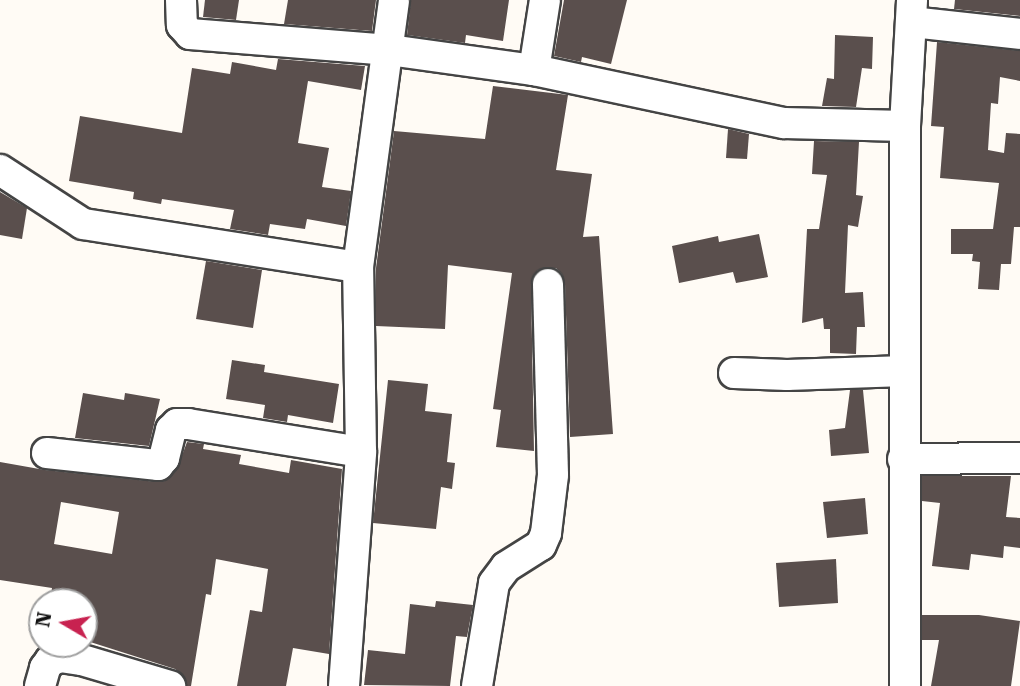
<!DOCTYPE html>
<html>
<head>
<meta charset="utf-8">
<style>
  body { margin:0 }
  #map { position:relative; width:1020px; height:686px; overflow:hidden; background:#fffbf5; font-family:"Roboto Serif",serif }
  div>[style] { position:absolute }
  .building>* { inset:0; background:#5a4f4d }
  .roads { filter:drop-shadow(2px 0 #444) drop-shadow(-2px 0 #444) drop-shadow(0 2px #444) drop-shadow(0 -2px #444) }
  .minor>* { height:30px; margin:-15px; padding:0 15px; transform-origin:15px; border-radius:15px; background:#fff }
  span { translate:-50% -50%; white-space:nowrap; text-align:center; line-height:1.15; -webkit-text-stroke:7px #fff; paint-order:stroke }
  .north { position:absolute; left:28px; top:588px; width:70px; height:70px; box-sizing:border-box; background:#fff; border:2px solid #a0a0a0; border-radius:50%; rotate:280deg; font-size:19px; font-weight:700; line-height:28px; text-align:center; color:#111 }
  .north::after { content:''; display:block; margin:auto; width:24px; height:32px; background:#c82250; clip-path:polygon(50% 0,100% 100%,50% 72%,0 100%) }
</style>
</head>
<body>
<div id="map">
  <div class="building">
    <i style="clip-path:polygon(205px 0,239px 0,236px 20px,203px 17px)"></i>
    <i style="clip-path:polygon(288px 0,376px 0,372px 31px,284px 24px)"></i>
    <i style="clip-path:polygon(411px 0,509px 0,503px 41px,466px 35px,465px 43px,407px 35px)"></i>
    <i style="clip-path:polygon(564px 0,627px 0,611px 64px,582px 57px,581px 62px,554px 56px)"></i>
    <i style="clip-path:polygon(955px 0,1020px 0,1020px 16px,954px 9px)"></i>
    <i style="clip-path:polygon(835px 35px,873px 37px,872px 69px,862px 68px,856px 107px,822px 106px,827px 78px,834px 79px)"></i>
    <i style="clip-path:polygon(937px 42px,1020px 51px,1020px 81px,1000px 77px,998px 104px,991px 103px,988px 150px,1004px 153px,1006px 133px,1020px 134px,1020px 227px,1014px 227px,1011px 264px,1001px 264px,999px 290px,978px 289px,980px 262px,972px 261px,973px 254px,951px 254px,951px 229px,993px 229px,999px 183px,940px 178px,944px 127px,931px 126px)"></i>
    <i style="clip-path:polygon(278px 59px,365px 66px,361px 90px,308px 81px,298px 143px,329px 148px,322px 187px,351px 191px,346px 226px,307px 219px,305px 229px,270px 224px,268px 235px,230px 229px,234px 210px,162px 199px,161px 204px,133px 199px,134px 192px,69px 181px,80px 116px,182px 133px,192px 68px,230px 74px,232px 62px,276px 70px)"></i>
    <i style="clip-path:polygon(493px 86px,568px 95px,556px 170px,592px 174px,583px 237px,599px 236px,613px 434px,570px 437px,565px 284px,562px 274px,556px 268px,538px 270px,531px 284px,534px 451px,496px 447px,501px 410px,493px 409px,512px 273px,448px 265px,445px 329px,376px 326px,376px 268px,394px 131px,485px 139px)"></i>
    <i style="clip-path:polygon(728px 129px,749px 134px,747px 159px,726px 158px)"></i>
    <i style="clip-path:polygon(814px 141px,859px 142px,856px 195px,863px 196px,858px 227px,848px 225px,845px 293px,863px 292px,865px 327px,857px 327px,856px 354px,830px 353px,830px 329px,824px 329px,823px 318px,802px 323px,807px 229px,819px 229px,827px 175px,812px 174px)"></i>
    <i style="clip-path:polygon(0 192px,27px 208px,22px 239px,0 235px)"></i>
    <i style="clip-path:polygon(759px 234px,768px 277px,736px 283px,733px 272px,679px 283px,672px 246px,718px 236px,719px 242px)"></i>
    <i style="clip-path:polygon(206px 261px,262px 270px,253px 328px,196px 319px)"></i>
    <i style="clip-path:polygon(232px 360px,265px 365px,264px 372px,339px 384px,333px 423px,288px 415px,287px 422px,263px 418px,265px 405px,226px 399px)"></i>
    <i style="clip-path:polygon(388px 380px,428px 384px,425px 411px,452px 414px,447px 462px,455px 463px,452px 489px,441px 487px,436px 529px,373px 523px)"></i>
    <i style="clip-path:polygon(850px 390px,863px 390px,869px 453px,831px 456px,829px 430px,845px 428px)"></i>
    <i style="clip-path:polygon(83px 393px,124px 400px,125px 393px,160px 399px,149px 446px,75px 438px)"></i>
    <i style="clip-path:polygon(evenodd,187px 442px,204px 444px,203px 449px,241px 455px,239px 464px,289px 473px,291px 460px,342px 469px,329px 654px,293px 648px,286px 686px,237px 686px,250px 610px,262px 612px,268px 569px,216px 559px,211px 595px,206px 594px,191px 686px,187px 686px,183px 675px,175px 669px,84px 640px,84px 602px,50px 602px,52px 588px,0 580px,0 462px,45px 470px,157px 482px,165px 481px,177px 469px,187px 442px,61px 502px,119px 512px,112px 554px,54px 544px,61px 502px)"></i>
    <i style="clip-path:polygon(922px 476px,1011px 476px,1006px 517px,1020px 518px,1020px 548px,1004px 546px,1003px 558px,971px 554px,969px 570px,932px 566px,940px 503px,922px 501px)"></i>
    <i style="clip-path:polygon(865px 498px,868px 534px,827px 538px,823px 502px)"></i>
    <i style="clip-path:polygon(836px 559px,838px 603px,779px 607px,776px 563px)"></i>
    <i style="clip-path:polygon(436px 601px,473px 605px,467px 637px,456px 636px,450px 686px,364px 685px,368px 650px,405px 654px,410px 604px,435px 607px)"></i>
    <i style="clip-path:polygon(922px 615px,979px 615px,1020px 621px,1011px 686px,931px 686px,939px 640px,922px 640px)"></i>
  </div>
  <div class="roads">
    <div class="minor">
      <i style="left:181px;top:0;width:25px;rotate:88deg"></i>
      <i style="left:182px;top:25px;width:12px;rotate:48deg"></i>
      <i style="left:190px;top:34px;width:200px;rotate:4.6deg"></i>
      <i style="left:389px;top:50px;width:146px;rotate:7.9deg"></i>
      <i style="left:534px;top:70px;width:256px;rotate:12deg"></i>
      <i style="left:784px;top:123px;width:121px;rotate:1.4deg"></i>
      <i style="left:912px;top:22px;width:109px;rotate:6.3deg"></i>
      <i style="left:534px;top:70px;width:71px;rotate:-81.1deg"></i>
      <i style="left:0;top:170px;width:99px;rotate:33deg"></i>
      <i style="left:83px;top:224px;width:278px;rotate:8.9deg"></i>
      <i style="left:734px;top:373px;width:53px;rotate:2.2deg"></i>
      <i style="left:787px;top:375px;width:118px;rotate:-1.9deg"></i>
      <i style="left:47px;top:453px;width:112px;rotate:6.2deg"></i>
      <i style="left:158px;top:465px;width:9px;rotate:-49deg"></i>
      <i style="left:164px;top:458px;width:29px;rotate:-76deg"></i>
      <i style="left:171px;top:430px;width:8px;rotate:-45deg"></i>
      <i style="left:177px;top:424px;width:11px"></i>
      <i style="left:188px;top:424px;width:175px;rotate:9.2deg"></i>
      <i style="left:903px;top:459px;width:117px;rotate:-0.5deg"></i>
      <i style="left:40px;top:686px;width:19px;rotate:-74deg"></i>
      <i style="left:45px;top:668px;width:9px;rotate:-54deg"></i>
      <i style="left:50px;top:661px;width:11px;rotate:-22deg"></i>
      <i style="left:60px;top:657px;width:22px;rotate:8deg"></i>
      <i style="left:82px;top:660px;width:92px;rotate:16.5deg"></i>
      <i style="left:344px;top:686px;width:235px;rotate:-85.8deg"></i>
      <i style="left:361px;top:452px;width:185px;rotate:-90.9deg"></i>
      <i style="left:358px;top:267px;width:269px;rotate:-82.3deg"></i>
      <i style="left:477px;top:686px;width:104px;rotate:-80.6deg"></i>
      <i style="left:494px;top:583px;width:20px;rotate:-53deg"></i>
      <i style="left:506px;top:567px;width:41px;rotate:-32.2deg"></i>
      <i style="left:541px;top:545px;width:13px;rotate:-67deg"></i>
      <i style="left:546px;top:533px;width:58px;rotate:-83.1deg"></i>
      <i style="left:553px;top:475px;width:191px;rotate:-91.5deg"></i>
      <i style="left:905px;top:686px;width:560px;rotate:-90deg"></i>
      <i style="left:905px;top:126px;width:126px;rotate:-86.8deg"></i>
    </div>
  </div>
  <div class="north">N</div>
</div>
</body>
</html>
